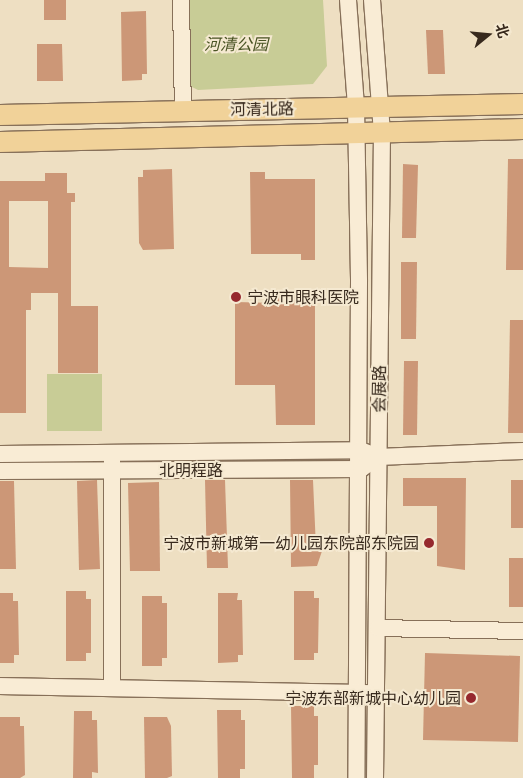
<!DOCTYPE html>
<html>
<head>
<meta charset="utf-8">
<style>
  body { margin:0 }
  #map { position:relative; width:523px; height:778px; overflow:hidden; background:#eedfc2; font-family:Lora,"Noto Sans SC",serif }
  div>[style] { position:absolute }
  .green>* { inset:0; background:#c8cc96 }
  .building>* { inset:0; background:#cc9777 }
  .roads { filter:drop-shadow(1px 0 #877059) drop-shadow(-1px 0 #877059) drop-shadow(0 1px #877059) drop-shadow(0 -1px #877059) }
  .minor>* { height:16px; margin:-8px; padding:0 8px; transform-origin:8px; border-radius:8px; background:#f9ecd5 }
  .major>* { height:20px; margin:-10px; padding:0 10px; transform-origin:10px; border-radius:10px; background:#f1d299 }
  .dots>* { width:14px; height:14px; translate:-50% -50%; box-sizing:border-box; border:2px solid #f5e9d1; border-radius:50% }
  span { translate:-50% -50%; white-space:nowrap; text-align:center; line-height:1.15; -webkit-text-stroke:4px #f5e9d1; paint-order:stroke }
  .park-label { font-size:16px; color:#4a5424; font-style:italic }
  .street-label { font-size:16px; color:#37291d }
  .poi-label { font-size:16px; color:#37291d }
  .left { translate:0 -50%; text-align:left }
  .right { translate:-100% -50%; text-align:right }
  .north { position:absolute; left:463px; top:10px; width:50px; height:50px; -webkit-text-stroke:4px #f5e9d1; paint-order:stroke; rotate:73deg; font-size:14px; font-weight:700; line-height:20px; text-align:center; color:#37291d }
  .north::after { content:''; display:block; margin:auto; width:18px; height:22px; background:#37291d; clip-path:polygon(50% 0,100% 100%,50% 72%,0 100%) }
</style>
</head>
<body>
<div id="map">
  <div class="green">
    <i style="clip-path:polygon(187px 0,323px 0,327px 66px,313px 84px,198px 90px,190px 86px)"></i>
    <i style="clip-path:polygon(47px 374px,102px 374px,102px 431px,47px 431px)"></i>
  </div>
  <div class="building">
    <i style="clip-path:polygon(44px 0,66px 0,66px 20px,44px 20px)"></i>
    <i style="clip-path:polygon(146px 11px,147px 74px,142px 74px,142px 80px,122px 81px,121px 12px)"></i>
    <i style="clip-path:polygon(426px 30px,443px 30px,445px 74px,428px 74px)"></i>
    <i style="clip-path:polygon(37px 44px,62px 44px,63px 81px,37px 81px)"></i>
    <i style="clip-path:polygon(508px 159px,523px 159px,523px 270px,506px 270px)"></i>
    <i style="clip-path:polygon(403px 164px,418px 165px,416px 238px,402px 238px)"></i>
    <i style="clip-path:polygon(172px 169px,174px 249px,143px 250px,139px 243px,138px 177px,143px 177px,143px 170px)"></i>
    <i style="clip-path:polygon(250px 172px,265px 172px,265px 179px,315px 179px,315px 260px,301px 260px,301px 254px,251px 254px)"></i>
    <i style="clip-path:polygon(evenodd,45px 173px,67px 173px,67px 193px,75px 193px,75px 202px,71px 202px,71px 306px,98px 306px,98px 373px,58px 373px,58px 293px,31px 293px,31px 310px,26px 310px,26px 413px,0 413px,0 181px,45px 181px,45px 173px,9px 201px,48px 201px,48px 268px,9px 267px,9px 201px)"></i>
    <i style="clip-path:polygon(401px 262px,417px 262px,416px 339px,401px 339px)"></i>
    <i style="clip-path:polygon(275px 290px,315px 290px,315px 425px,276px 425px,275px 385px,235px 385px,235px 302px,275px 303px)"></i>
    <i style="clip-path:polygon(510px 320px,523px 320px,523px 433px,508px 433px)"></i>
    <i style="clip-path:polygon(404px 361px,418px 361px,417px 435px,403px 435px)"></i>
    <i style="clip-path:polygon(403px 478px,466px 478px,465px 570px,437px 566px,437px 506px,403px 506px)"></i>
    <i style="clip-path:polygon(97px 480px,100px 569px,79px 570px,77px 481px)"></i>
    <i style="clip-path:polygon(205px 480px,225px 480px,228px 568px,207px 568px)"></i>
    <i style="clip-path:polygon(290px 480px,313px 480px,316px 548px,323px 548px,317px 566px,291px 567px)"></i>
    <i style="clip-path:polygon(511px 480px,523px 480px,523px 528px,511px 528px)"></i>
    <i style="clip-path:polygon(0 481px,14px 481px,16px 569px,0 569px)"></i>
    <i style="clip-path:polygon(159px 482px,160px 571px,130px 571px,128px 483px)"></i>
    <i style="clip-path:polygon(509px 558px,523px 558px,523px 607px,509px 607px)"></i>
    <i style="clip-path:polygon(66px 591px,86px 591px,86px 599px,91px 599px,91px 653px,86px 653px,86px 661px,66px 661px)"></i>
    <i style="clip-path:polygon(294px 591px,314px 591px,314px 598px,319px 598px,318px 653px,314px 653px,314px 660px,294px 660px)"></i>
    <i style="clip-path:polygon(0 593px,13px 593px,13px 601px,18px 601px,19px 655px,14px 655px,14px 663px,0 663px)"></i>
    <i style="clip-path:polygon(218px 593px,238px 593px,237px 600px,242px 600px,243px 655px,238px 655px,238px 662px,218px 663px)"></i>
    <i style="clip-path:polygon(142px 596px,162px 596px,162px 603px,167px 603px,167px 658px,162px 658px,162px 666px,142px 666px)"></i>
    <i style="clip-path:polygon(425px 653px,520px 656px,518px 742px,423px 740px)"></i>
    <i style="clip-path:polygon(291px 706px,314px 706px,314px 716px,318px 716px,318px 765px,314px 765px,314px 778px,292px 778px)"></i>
    <i style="clip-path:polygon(217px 710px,241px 710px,241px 720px,245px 720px,245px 769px,240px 769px,240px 778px,218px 778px)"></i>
    <i style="clip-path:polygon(74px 711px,92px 711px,92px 720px,97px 720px,98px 773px,92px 772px,92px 778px,73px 778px)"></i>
    <i style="clip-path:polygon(0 717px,20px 717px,20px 726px,24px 726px,25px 775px,20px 778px,0 778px)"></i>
    <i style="clip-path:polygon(144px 717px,167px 717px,171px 726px,172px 776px,167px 778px,145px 778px)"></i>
  </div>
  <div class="roads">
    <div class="minor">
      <i style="left:181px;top:0;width:111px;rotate:89deg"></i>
      <i style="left:348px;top:0;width:107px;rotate:85.7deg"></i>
      <i style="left:356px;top:107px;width:175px;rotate:89deg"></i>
      <i style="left:359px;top:282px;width:496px;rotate:90.3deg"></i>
      <i style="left:372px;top:0;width:132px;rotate:85.7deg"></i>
      <i style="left:382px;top:132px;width:646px;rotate:90.62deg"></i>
      <i style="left:0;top:454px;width:360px;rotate:-0.6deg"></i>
      <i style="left:360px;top:450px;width:19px;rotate:21deg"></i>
      <i style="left:378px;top:457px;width:145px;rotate:-2.4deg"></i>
      <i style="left:112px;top:460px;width:227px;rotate:90deg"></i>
      <i style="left:0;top:471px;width:361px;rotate:-0.3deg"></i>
      <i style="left:361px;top:469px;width:9px;rotate:-36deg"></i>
      <i style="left:378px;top:628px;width:145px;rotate:1.2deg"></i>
      <i style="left:0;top:686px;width:368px;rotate:1.1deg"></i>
    </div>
    <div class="major">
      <i style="left:0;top:115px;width:523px;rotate:-1.2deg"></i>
      <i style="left:0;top:142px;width:523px;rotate:-1.42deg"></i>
    </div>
  </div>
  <div class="dots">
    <i style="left:236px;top:297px;background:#96292e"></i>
    <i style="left:429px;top:543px;background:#96292e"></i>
    <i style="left:471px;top:698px;background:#96292e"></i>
  </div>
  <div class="park-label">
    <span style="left:236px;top:44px">河清公园</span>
  </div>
  <div class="street-label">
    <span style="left:262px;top:109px;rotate:-1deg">河清北路</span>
    <span style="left:379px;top:389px;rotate:-89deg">会展路</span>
    <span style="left:191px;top:470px">北明程路</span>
  </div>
  <div class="poi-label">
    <span class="left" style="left:247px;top:297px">宁波市眼科医院</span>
    <span class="right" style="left:419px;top:543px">宁波市新城第一幼儿园东院部东院园</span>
    <span class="right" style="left:461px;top:698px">宁波东部新城中心幼儿园</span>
  </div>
  <div class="north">北</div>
</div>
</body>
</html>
